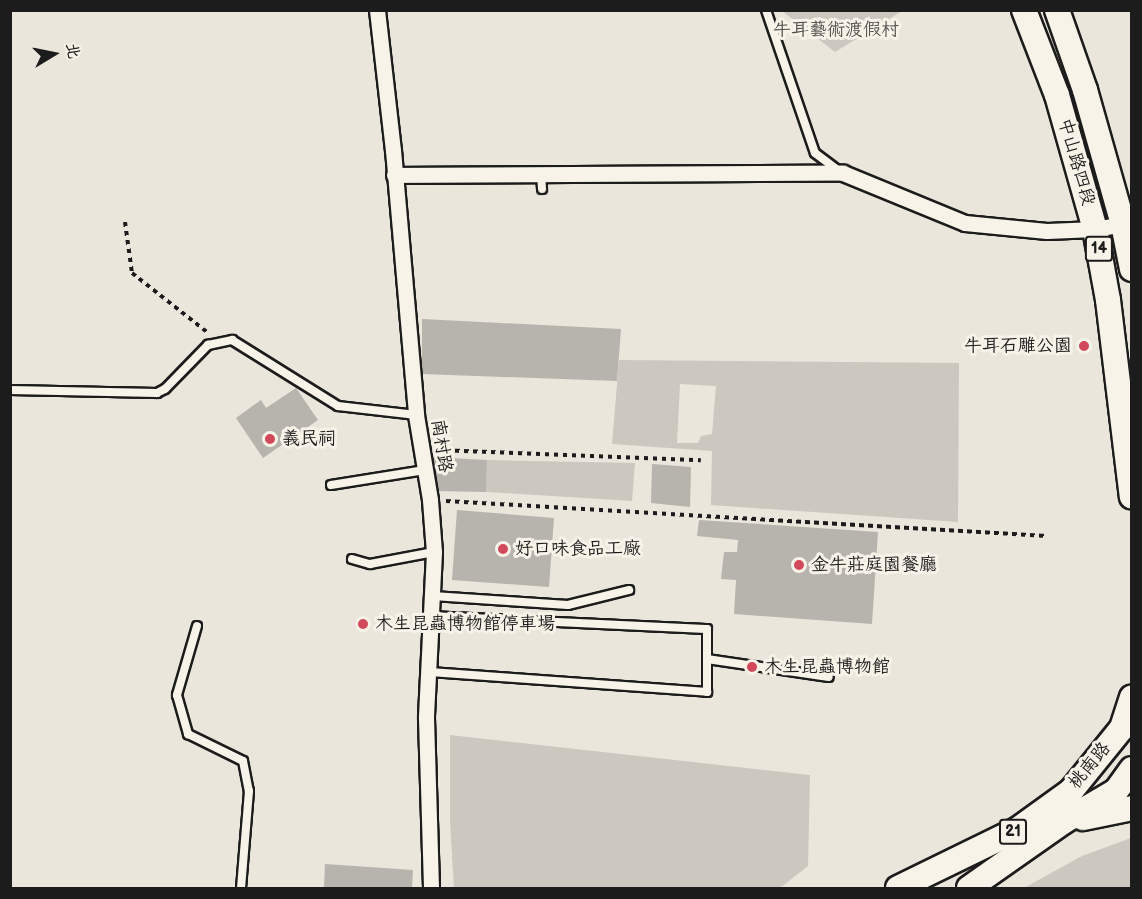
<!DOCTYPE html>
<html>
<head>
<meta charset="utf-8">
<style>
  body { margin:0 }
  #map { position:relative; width:1142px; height:899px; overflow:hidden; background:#eae6dc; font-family:"Balsamiq Sans","LXGW WenKai TC",sans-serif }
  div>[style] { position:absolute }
  .green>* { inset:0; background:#ccc8c0 }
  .building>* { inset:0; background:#b6b4ac }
  .path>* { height:4px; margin-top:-2px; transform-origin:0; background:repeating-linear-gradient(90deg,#1c1c1c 0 4.5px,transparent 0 9px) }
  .roads { filter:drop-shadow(2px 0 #1c1c1c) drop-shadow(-2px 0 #1c1c1c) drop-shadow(0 2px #1c1c1c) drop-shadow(0 -2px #1c1c1c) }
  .lane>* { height:8px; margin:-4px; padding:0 4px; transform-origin:4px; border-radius:4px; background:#f7f3e8 }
  .street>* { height:15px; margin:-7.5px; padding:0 7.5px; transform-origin:7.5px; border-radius:7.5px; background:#f7f3e8 }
  .primary>* { height:24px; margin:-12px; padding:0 12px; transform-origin:12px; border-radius:12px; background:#f7f3e8 }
  .dots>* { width:16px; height:16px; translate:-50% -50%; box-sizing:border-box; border:3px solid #f7f3e8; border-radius:50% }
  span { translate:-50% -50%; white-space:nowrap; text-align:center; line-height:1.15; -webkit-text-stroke:6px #f7f3e8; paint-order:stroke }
  .shield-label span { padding:2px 4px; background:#f7f3e8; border:2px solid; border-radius:4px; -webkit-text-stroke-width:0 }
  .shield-label { font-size:16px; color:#1c1c1c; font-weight:700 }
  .park-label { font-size:18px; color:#51504d }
  .street-label { font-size:18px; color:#1c1c1c }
  .poi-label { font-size:18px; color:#1c1c1c }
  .right { translate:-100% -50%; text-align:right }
  .left { translate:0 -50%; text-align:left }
  .frame { position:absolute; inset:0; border:12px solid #1c1c1c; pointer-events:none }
  .north { position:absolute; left:24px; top:24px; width:60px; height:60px; -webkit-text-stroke:4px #f7f3e8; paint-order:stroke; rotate:80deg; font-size:16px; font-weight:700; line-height:24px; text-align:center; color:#1c1c1c }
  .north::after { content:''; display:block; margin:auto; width:21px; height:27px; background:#1c1c1c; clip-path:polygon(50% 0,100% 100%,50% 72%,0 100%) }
</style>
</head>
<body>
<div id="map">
  <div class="green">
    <i style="clip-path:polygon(782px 11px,902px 11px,835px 52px)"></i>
    <i style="clip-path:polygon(evenodd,619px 360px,959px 363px,958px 522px,711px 505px,712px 451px,612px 444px,619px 360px,680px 384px,716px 386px,712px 434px,701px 436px,698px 443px,677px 443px,680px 384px)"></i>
    <i style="clip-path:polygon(487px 460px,635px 463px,632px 501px,486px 492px)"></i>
    <i style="clip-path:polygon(450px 735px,810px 775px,808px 866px,780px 888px,454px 888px,450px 823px)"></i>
    <i style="clip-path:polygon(1131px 838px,1131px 888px,1024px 888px,1082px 856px)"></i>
  </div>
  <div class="building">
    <i style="clip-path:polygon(422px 319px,621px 329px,617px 381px,422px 374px)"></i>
    <i style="clip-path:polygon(296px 388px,318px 420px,263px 458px,236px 418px,261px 400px,266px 408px)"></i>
    <i style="clip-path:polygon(431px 457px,487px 460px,486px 492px,435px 491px)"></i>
    <i style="clip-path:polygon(652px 464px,691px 467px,690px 507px,651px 503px)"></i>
    <i style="clip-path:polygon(457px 510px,554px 518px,549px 587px,452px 580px)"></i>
    <i style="clip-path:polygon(699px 520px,878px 532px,872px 624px,734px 614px,736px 580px,721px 579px,724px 552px,737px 552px,738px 540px,697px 536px)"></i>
    <i style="clip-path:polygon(325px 864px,413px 870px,412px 888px,324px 888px)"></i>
  </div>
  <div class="path">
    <i style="left:125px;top:222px;width:51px;rotate:82.2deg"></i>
    <i style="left:132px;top:273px;width:95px;rotate:38.2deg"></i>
    <i style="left:437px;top:450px;width:264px;rotate:2.2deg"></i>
    <i style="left:446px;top:501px;width:602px;rotate:3.33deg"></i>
  </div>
  <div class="roads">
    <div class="lane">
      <i style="left:766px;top:10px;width:151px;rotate:71.1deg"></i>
      <i style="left:815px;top:153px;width:30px;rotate:37deg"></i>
      <i style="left:541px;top:174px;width:15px;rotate:86deg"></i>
      <i style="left:10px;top:390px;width:147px;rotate:1.2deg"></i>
      <i style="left:157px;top:393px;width:9px;rotate:-27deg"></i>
      <i style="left:165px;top:389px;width:62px;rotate:-45.7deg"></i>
      <i style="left:208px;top:345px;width:25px;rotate:-12deg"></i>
      <i style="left:232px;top:340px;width:125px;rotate:31.9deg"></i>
      <i style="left:338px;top:406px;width:79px;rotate:6.6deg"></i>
      <i style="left:331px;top:485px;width:95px;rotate:-9.1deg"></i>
      <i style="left:352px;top:559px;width:19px;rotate:16deg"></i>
      <i style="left:370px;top:564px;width:65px;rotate:-10.6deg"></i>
      <i style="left:433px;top:596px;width:135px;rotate:3.8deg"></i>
      <i style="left:568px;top:605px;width:63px;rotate:-13.8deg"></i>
      <i style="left:197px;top:626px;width:72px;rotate:106.2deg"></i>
      <i style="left:177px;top:695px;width:41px;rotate:74.2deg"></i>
      <i style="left:188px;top:734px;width:61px;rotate:26.1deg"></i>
      <i style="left:243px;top:761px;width:31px;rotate:79deg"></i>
      <i style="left:249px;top:791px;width:97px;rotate:94.7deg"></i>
      <i style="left:707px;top:659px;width:123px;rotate:8.4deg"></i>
      <i style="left:430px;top:672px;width:278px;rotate:4.1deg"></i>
      <i style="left:707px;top:692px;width:63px;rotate:-90deg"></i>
      <i style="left:707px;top:629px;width:274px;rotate:-177.3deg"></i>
    </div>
    <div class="street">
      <i style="left:377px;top:10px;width:141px;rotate:83.5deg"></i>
      <i style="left:393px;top:150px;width:266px;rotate:85deg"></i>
      <i style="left:416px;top:415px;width:86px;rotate:80.6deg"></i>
      <i style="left:430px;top:500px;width:52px;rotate:85.6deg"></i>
      <i style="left:434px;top:552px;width:166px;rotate:92.8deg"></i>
      <i style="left:426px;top:718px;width:170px;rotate:88.3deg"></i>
      <i style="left:394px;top:175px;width:449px;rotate:-0.3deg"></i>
      <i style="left:843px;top:173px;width:132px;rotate:22.3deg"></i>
      <i style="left:965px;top:223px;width:82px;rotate:5.6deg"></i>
      <i style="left:1047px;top:231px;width:48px;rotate:-2.4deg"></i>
      <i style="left:1095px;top:229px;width:28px;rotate:-10deg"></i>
    </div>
    <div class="primary">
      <i style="left:1024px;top:10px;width:91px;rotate:68.8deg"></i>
      <i style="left:1057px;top:95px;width:139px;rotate:74.2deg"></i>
      <i style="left:1095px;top:229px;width:72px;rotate:79.6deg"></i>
      <i style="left:1108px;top:300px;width:198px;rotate:83.1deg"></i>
      <i style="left:1057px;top:10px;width:85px;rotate:70.7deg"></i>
      <i style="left:1085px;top:90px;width:139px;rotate:74.2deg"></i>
      <i style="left:1123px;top:224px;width:46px;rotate:78.7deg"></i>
      <i style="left:1083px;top:818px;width:50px;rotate:-11.5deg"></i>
      <i style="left:898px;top:888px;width:132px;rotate:-26deg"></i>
      <i style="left:1017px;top:830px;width:67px;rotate:-35.8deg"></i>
      <i style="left:1071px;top:791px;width:81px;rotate:-51deg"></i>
      <i style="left:1122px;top:728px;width:32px;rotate:-72deg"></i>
      <i style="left:969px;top:888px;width:115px;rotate:-35.1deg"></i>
      <i style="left:1063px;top:822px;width:61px;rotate:-30.3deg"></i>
      <i style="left:1116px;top:791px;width:27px;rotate:-54deg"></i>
    </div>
  </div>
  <div class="dots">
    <i style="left:1084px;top:346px;background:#d1495b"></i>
    <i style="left:270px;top:439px;background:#d1495b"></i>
    <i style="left:503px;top:549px;background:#d1495b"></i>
    <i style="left:799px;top:565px;background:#d1495b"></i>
    <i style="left:363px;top:624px;background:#d1495b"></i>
    <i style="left:752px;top:667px;background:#d1495b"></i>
  </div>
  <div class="shield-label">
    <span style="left:1099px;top:249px">14</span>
    <span style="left:1013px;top:832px">21</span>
  </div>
  <div class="park-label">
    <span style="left:836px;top:30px">牛耳藝術渡假村</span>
  </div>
  <div class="street-label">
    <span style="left:1076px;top:162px;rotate:74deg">中山路四段</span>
    <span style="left:441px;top:446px;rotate:81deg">南村路</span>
    <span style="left:1090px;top:766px;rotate:-50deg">桃南路</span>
  </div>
  <div class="poi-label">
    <span class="right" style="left:1072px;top:346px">牛耳石雕公園</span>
    <span class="left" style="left:282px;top:439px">義民祠</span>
    <span class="left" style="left:515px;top:549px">好口味食品工廠</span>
    <span class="left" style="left:811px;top:565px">金牛莊庭園餐廳</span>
    <span class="left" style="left:375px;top:624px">木生昆蟲博物館停車場</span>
    <span class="left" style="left:764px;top:667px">木生昆蟲博物館</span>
  </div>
  <div class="frame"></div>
  <div class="north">北</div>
</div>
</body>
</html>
